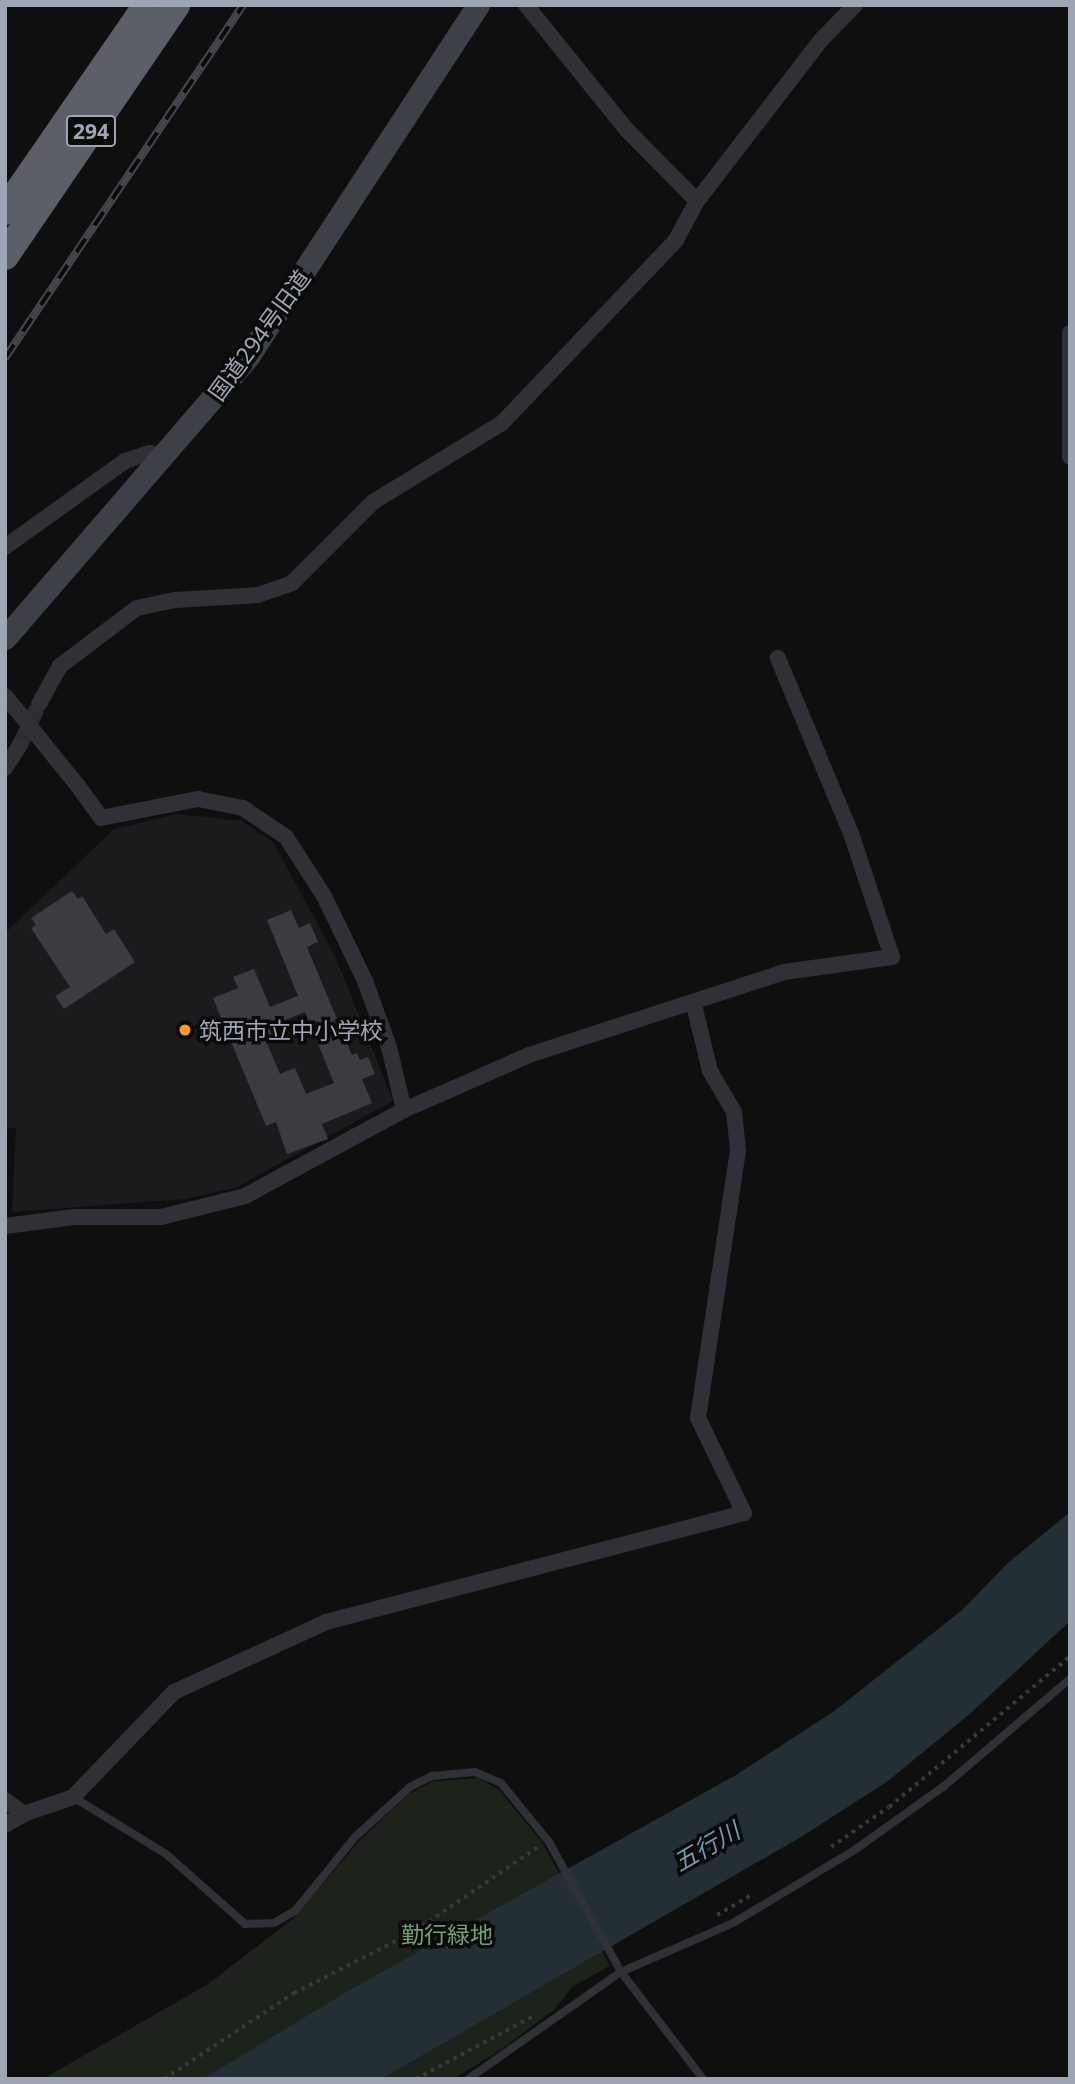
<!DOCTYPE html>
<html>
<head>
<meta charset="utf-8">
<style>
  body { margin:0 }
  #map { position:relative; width:1075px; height:2084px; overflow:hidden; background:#0f0f10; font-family:"Noto Sans","Noto Sans JP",sans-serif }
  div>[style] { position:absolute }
  .built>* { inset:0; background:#1a1b1d }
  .green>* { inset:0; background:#1b231b }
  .water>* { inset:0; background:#242f35 }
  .building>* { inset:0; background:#3b3c41 }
  .street-tunnel>* { height:16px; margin-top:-8px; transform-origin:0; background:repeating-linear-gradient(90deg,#2c2d31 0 16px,transparent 0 24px) }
  .path>* { height:3.5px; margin-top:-1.75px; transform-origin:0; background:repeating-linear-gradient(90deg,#35383d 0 3.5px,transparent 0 8.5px) }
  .lane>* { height:8px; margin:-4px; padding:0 4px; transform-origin:4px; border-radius:4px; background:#2f3136 }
  .street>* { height:16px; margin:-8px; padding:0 8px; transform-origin:8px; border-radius:8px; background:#2f3136 }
  .secondary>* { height:23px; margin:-11.5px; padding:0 11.5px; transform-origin:11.5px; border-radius:11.5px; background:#3d4046 }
  .highway>* { height:28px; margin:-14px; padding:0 14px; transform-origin:14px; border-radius:14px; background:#5b5f67 }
  .rail>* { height:8px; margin-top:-4px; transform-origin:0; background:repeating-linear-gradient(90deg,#0a0a0b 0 16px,#44474d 0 32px); box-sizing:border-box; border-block:2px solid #44474d }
  .street-bridge>* { height:16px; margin:-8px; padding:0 8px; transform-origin:8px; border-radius:8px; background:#2f3136 }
  .dots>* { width:19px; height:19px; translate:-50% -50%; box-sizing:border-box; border:4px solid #0a0a0b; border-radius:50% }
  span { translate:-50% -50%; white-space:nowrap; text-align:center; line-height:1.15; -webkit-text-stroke:7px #0a0a0b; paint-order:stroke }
  .shield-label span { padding:2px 5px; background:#0a0a0b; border:2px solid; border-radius:5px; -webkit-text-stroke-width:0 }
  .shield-label { font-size:21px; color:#9ea6b3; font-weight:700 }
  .street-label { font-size:23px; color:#9ea6b3 }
  .poi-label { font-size:23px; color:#9ea6b3 }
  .left { translate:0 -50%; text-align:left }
  .park-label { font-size:23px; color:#74a073 }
  .water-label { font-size:24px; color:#719ab3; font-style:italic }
  .frame { position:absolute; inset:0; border:7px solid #9ea6b3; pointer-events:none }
</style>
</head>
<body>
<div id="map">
  <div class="built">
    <i style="clip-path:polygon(176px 814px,242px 821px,273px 842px,336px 958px,393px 1101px,235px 1188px,185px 1199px,12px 1212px,16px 1128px,5px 1129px,5px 933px,114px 829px)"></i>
  </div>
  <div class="green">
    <i style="clip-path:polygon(479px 1778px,499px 1790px,542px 1842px,610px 1966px,572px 1987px,555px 2009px,499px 2051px,453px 2079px,43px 2079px,208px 1984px,293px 1919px,359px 1841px,409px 1794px,433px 1781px)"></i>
  </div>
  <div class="water">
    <i style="clip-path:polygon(1070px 1512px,1070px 1621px,972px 1712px,888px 1781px,801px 1837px,381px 2079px,203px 2079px,348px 1991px,736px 1775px,833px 1712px,961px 1611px,1009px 1562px)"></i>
  </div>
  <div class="building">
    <i style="clip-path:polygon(72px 891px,78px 899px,82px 896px,106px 934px,114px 929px,135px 962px,64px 1009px,55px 996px,70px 987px,31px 928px,36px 925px,31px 918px)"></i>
    <i style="clip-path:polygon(evenodd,291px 910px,299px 928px,310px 923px,318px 942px,307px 947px,352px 1055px,357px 1053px,360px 1060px,368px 1057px,375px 1074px,362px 1079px,372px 1103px,322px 1124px,328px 1139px,287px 1154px,276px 1122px,266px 1126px,213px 998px,238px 988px,233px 977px,254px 969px,270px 1007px,298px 996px,267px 920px,291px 910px,305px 1012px,334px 1083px,306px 1094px,295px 1068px,280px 1074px,265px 1038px,275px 1034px,271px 1026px,305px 1012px)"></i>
  </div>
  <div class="street-tunnel">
    <i style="left:20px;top:745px;width:45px;rotate:-65.1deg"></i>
  </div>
  <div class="path">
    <i style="left:831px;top:1847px;width:70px;rotate:-34.6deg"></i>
    <i style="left:889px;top:1807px;width:236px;rotate:-39.8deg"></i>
    <i style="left:717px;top:1915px;width:42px;rotate:-30.3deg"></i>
    <i style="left:164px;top:2079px;width:156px;rotate:-33.5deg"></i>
    <i style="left:294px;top:1993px;width:136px;rotate:-27.1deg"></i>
    <i style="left:415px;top:1931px;width:150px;rotate:-34.4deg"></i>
    <i style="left:416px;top:2079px;width:133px;rotate:-28.3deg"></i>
  </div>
  <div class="lane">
    <i style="left:73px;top:1797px;width:109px;rotate:31.5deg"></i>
    <i style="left:166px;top:1854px;width:106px;rotate:41.5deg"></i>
    <i style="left:245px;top:1924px;width:29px;rotate:-2deg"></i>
    <i style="left:274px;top:1923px;width:24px;rotate:-30deg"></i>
    <i style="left:295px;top:1911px;width:95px;rotate:-51deg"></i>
    <i style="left:355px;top:1837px;width:74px;rotate:-42.3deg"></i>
    <i style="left:410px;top:1787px;width:25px;rotate:-27deg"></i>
    <i style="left:432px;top:1776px;width:43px;rotate:-5.3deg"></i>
    <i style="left:475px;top:1772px;width:28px;rotate:23deg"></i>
    <i style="left:501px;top:1783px;width:76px;rotate:50.9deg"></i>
    <i style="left:549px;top:1842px;width:149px;rotate:61deg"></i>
    <i style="left:621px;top:1972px;width:135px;rotate:52.5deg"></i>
    <i style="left:468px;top:2079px;width:187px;rotate:-35deg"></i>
    <i style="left:621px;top:1972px;width:122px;rotate:-23.6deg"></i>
    <i style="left:733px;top:1923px;width:144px;rotate:-31deg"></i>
    <i style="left:856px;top:1849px;width:107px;rotate:-35.5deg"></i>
    <i style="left:943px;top:1787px;width:167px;rotate:-40.4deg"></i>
  </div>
  <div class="street">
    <i style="left:526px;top:5px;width:159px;rotate:51.1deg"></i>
    <i style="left:626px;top:129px;width:101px;rotate:45.4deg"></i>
    <i style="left:1070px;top:333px;width:124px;rotate:90deg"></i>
    <i style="left:5px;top:547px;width:148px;rotate:-35.6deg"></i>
    <i style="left:125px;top:461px;width:26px;rotate:-18deg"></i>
    <i style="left:150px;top:453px;width:11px;rotate:15deg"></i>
    <i style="left:5px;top:696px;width:17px;rotate:50deg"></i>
    <i style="left:39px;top:704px;width:43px;rotate:-61.1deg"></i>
    <i style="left:60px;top:666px;width:96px;rotate:-37deg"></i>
    <i style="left:137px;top:608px;width:39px;rotate:-12deg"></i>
    <i style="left:175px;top:600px;width:83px;rotate:-3.4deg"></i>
    <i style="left:258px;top:595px;width:36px;rotate:-19deg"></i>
    <i style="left:292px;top:583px;width:115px;rotate:-45deg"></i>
    <i style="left:373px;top:502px;width:151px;rotate:-31.5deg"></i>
    <i style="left:502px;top:423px;width:253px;rotate:-46.4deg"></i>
    <i style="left:676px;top:240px;width:44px;rotate:-61.7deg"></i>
    <i style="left:697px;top:201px;width:203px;rotate:-52.4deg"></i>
    <i style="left:821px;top:40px;width:49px;rotate:-45.8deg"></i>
    <i style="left:5px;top:768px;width:27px;rotate:-57deg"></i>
    <i style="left:78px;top:786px;width:39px;rotate:54deg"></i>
    <i style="left:101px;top:818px;width:99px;rotate:-11.1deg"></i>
    <i style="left:198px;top:799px;width:46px;rotate:11.3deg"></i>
    <i style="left:243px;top:808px;width:52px;rotate:34deg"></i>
    <i style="left:286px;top:837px;width:70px;rotate:57.2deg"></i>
    <i style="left:324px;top:896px;width:94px;rotate:64.2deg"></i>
    <i style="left:365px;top:981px;width:70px;rotate:70deg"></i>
    <i style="left:389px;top:1047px;width:65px;rotate:76.6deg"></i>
    <i style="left:5px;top:1226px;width:70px;rotate:-7.4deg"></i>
    <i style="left:74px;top:1217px;width:87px"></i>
    <i style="left:161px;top:1217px;width:87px;rotate:-14deg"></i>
    <i style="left:245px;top:1196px;width:181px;rotate:-28.4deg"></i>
    <i style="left:404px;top:1110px;width:137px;rotate:-23.7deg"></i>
    <i style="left:529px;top:1055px;width:268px;rotate:-18deg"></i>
    <i style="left:784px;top:972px;width:109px;rotate:-7.9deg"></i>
    <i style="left:892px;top:957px;width:127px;rotate:-108.3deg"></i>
    <i style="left:852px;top:836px;width:193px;rotate:-112.6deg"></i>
    <i style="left:5px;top:1800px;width:24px;rotate:36deg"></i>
    <i style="left:5px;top:1825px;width:22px;rotate:-30deg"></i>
    <i style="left:24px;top:1814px;width:52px;rotate:-19.1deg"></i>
    <i style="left:73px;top:1797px;width:146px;rotate:-46.1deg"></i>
    <i style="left:174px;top:1692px;width:167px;rotate:-24.7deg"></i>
    <i style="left:326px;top:1622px;width:432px;rotate:-14.6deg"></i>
    <i style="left:744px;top:1513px;width:106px;rotate:-115.8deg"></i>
    <i style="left:698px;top:1418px;width:271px;rotate:-81.5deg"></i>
    <i style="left:738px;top:1150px;width:38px;rotate:-96deg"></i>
    <i style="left:734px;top:1112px;width:48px;rotate:-120.3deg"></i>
    <i style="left:710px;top:1071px;width:68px;rotate:-103.6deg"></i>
  </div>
  <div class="secondary">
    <i style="left:5px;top:638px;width:374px;rotate:-49.2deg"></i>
    <i style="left:249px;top:355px;width:418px;rotate:-56.8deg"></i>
  </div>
  <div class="highway">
    <i style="left:5px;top:211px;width:250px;rotate:-55.4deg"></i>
    <i style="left:5px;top:256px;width:304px;rotate:-55.7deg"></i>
  </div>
  <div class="rail">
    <i style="left:5px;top:358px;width:426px;rotate:-56deg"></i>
  </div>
  <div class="street-bridge">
    <i style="left:16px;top:709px;width:99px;rotate:51.2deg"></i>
  </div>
  <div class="dots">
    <i style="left:185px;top:1030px;background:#ff9c18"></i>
  </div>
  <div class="shield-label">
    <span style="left:91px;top:131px">294</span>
  </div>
  <div class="street-label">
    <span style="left:259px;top:335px;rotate:-54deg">国道294号旧道</span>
  </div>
  <div class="poi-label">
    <span class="left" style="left:199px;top:1030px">筑西市立中小学校</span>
  </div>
  <div class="park-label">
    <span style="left:447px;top:1934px">勤行緑地</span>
  </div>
  <div class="water-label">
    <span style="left:706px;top:1846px;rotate:-30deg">五行川</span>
  </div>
  <div class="frame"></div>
</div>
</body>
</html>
